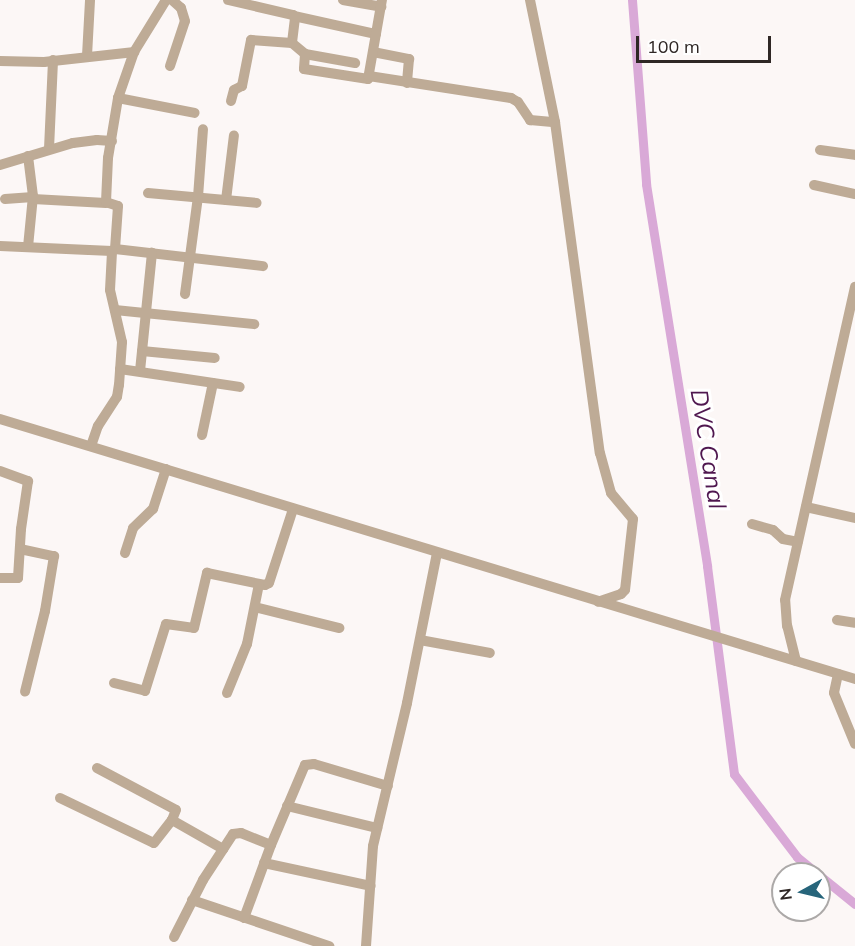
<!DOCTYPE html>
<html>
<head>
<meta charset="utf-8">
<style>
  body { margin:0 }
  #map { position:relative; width:855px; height:946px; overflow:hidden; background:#fcf7f6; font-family:Mulish,sans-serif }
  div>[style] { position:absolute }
  .canal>* { height:9px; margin:-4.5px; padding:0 4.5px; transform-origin:4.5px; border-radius:4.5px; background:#d9a9d7 }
  .minor>* { height:10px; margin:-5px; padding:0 5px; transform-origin:5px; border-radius:5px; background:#beab96 }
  span { translate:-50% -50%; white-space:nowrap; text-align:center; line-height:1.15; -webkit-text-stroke:6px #fff; paint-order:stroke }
  .water-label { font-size:24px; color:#4f174f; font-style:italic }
  .north { position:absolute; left:771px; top:862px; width:60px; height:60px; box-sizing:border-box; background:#fff; border:2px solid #aca9a8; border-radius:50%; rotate:262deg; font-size:16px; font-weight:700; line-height:24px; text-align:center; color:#2f2725 }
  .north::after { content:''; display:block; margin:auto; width:21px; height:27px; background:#27657b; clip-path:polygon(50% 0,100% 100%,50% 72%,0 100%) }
  .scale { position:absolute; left:636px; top:36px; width:135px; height:27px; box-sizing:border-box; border:3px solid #2f2725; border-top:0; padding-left:8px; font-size:18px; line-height:21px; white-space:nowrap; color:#2f2725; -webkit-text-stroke:4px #fff; paint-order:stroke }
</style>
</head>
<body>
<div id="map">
  <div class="canal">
    <i style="left:632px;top:0;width:185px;rotate:85.6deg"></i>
    <i style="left:646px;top:184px;width:387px;rotate:80.9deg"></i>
    <i style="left:707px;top:566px;width:210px;rotate:82.6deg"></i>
    <i style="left:734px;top:774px;width:104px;rotate:52.8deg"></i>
    <i style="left:797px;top:857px;width:27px;rotate:39deg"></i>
    <i style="left:819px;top:875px;width:46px;rotate:38.9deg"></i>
  </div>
  <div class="minor">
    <i style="left:228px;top:0;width:67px;rotate:13deg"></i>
    <i style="left:293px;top:15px;width:4px;rotate:56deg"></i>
    <i style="left:295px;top:18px;width:25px;rotate:97deg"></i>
    <i style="left:292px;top:43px;width:17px;rotate:40deg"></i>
    <i style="left:305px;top:54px;width:51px;rotate:10.2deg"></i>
    <i style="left:343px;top:0;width:39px;rotate:10deg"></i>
    <i style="left:530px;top:0;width:125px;rotate:78.4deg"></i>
    <i style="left:555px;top:122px;width:334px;rotate:82.3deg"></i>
    <i style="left:600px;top:453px;width:41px;rotate:74.6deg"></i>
    <i style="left:611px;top:493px;width:34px;rotate:50deg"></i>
    <i style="left:633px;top:519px;width:71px;rotate:96.4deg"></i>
    <i style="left:625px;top:590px;width:6px;rotate:135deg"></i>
    <i style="left:621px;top:594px;width:24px;rotate:161deg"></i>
    <i style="left:294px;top:16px;width:84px;rotate:12.4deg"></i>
    <i style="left:373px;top:52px;width:37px;rotate:11deg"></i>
    <i style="left:409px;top:59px;width:24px;rotate:95deg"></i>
    <i style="left:305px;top:54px;width:15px;rotate:94deg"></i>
    <i style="left:304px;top:69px;width:65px;rotate:8.9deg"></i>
    <i style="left:368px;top:79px;width:80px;rotate:-80deg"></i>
    <i style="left:87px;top:56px;width:56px;rotate:-86.9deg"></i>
    <i style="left:0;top:61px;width:44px;rotate:1.3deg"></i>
    <i style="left:44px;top:62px;width:91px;rotate:-6.3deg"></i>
    <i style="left:170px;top:66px;width:47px;rotate:-71.6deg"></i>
    <i style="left:185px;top:21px;width:14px;rotate:-107deg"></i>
    <i style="left:181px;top:8px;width:12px;rotate:-138deg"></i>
    <i style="left:369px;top:76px;width:144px;rotate:8.8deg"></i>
    <i style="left:511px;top:98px;width:8px;rotate:30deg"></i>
    <i style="left:518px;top:102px;width:22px;rotate:56deg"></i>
    <i style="left:530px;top:120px;width:25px;rotate:5deg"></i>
    <i style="left:118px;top:98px;width:78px;rotate:11deg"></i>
    <i style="left:231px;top:101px;width:11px;rotate:-75deg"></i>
    <i style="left:234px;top:90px;width:9px;rotate:-27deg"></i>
    <i style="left:242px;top:86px;width:47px;rotate:-78.9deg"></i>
    <i style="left:251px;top:40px;width:41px;rotate:4.2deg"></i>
    <i style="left:49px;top:149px;width:89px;rotate:-87.4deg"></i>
    <i style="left:820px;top:150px;width:35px;rotate:8deg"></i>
    <i style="left:28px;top:156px;width:40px;rotate:82.9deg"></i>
    <i style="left:33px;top:196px;width:51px;rotate:95.6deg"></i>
    <i style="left:0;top:165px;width:76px;rotate:-16.8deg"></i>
    <i style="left:73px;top:143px;width:24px;rotate:-7deg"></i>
    <i style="left:97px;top:140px;width:15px;rotate:4deg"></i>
    <i style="left:814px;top:185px;width:42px;rotate:12.4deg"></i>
    <i style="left:148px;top:193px;width:109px;rotate:5.2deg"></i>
    <i style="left:5px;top:199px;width:28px;rotate:-4deg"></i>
    <i style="left:33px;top:199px;width:73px;rotate:3.1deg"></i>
    <i style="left:226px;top:200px;width:65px;rotate:-83deg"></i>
    <i style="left:0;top:246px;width:112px;rotate:2.6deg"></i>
    <i style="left:112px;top:251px;width:4px;rotate:-34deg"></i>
    <i style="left:115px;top:249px;width:43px;rotate:-86deg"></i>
    <i style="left:118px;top:206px;width:13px;rotate:-162deg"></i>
    <i style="left:106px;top:202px;width:44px;rotate:-87.4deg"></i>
    <i style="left:108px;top:158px;width:61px;rotate:-80.5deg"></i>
    <i style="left:118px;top:98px;width:49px;rotate:-70.8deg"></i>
    <i style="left:134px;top:52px;width:61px;rotate:-58.4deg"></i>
    <i style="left:115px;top:249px;width:149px;rotate:6.6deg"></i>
    <i style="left:185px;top:294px;width:98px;rotate:-82.4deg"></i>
    <i style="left:198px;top:197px;width:68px;rotate:-85.8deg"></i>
    <i style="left:115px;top:310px;width:140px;rotate:5.8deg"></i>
    <i style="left:142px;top:351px;width:73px;rotate:5.5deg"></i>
    <i style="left:120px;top:369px;width:121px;rotate:8.5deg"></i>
    <i style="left:140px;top:371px;width:119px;rotate:-84.2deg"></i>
    <i style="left:0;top:419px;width:894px;rotate:16.91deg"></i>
    <i style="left:202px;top:435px;width:53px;rotate:-78.1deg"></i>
    <i style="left:91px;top:446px;width:21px;rotate:-71deg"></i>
    <i style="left:98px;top:426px;width:35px;rotate:-57deg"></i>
    <i style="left:117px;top:397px;width:12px;rotate:-81deg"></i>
    <i style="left:119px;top:385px;width:43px;rotate:-86deg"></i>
    <i style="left:122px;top:342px;width:53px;rotate:-103deg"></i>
    <i style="left:110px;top:290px;width:39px;rotate:-87deg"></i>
    <i style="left:0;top:471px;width:30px;rotate:20deg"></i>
    <i style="left:28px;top:481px;width:49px;rotate:98.3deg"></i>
    <i style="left:21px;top:529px;width:49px;rotate:93.5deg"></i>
    <i style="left:18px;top:578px;width:18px;rotate:180deg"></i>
    <i style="left:806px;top:507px;width:50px;rotate:12.7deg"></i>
    <i style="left:752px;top:524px;width:22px;rotate:16deg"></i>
    <i style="left:773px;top:530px;width:13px;rotate:42deg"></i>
    <i style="left:783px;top:539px;width:15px;rotate:11deg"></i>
    <i style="left:20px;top:549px;width:35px;rotate:12deg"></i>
    <i style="left:54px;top:556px;width:56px;rotate:99.3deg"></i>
    <i style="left:45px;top:611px;width:83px;rotate:103.9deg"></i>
    <i style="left:125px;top:553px;width:26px;rotate:-72deg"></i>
    <i style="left:133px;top:528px;width:28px;rotate:-44deg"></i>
    <i style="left:153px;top:509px;width:42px;rotate:-72deg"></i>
    <i style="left:255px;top:607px;width:87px;rotate:14deg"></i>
    <i style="left:837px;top:620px;width:18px;rotate:9deg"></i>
    <i style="left:420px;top:640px;width:71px;rotate:10.5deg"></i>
    <i style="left:796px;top:661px;width:36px;rotate:-104deg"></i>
    <i style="left:787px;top:626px;width:26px;rotate:-94deg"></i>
    <i style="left:785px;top:600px;width:321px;rotate:-77.4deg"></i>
    <i style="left:838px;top:674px;width:19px;rotate:102deg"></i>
    <i style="left:834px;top:693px;width:55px;rotate:67.6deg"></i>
    <i style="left:114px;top:683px;width:32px;rotate:14deg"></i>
    <i style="left:145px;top:691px;width:70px;rotate:-72.6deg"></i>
    <i style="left:166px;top:624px;width:28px;rotate:8deg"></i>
    <i style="left:194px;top:628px;width:57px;rotate:-76.7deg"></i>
    <i style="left:207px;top:573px;width:59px;rotate:11.7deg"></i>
    <i style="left:265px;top:585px;width:4px;rotate:-27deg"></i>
    <i style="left:269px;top:583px;width:78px;rotate:-72deg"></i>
    <i style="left:227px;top:693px;width:53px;rotate:-67.8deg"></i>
    <i style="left:247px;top:644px;width:61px;rotate:-78.7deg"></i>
    <i style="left:97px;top:768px;width:89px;rotate:28deg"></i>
    <i style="left:176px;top:810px;width:11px;rotate:112deg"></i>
    <i style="left:60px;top:798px;width:104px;rotate:25.6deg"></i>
    <i style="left:154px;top:843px;width:29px;rotate:-52deg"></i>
    <i style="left:172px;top:820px;width:59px;rotate:29.6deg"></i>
    <i style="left:287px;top:806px;width:93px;rotate:13.7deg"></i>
    <i style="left:264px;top:863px;width:109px;rotate:12.1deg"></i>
    <i style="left:192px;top:900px;width:145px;rotate:18.6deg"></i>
    <i style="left:244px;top:918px;width:78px;rotate:-69.7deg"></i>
    <i style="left:271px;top:845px;width:87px;rotate:-67deg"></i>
    <i style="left:305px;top:765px;width:9px;rotate:-6deg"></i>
    <i style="left:314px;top:764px;width:77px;rotate:16.6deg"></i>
    <i style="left:174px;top:937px;width:64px;rotate:-63deg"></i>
    <i style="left:203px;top:880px;width:55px;rotate:-56.9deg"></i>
    <i style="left:233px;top:834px;width:8px;rotate:-7deg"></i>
    <i style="left:241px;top:833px;width:32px;rotate:22deg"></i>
    <i style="left:366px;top:946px;width:100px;rotate:-86deg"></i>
    <i style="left:373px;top:846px;width:147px;rotate:-76.6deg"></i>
    <i style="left:407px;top:703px;width:153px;rotate:-78.7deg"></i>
  </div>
  <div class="water-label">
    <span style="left:708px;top:449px;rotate:81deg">DVC Canal</span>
  </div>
  <div class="north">N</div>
  <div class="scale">100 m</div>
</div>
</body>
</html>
